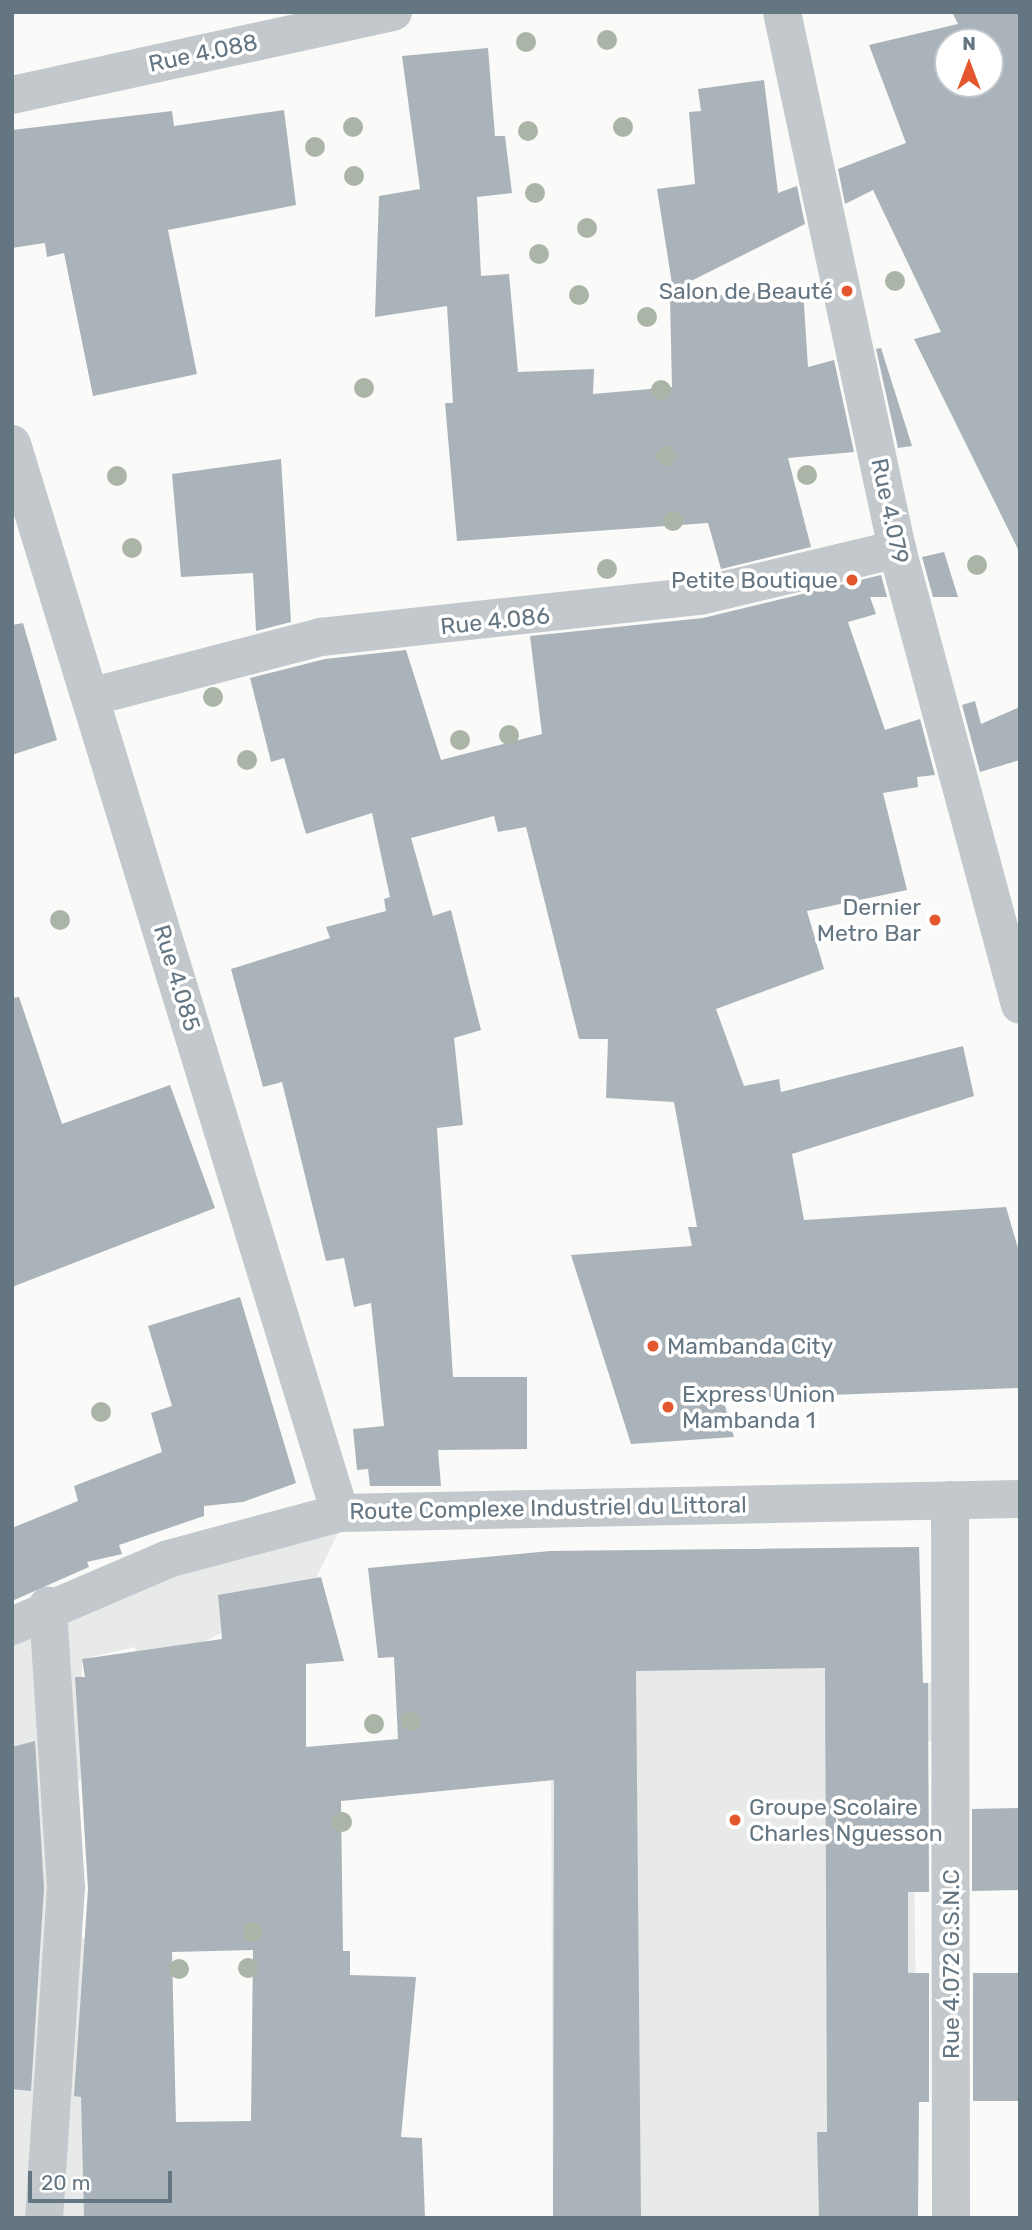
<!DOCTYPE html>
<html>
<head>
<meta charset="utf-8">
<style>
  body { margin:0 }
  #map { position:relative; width:1032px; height:2230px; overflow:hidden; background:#fafaf8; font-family:Rubik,sans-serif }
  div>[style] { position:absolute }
  .built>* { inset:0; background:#e8e9e9 }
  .building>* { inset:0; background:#aab3b9 }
  .minor>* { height:38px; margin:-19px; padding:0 19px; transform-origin:19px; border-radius:19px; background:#c3c8cc }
  .trees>* { width:20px; height:20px; margin:-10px; border-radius:50%; background:#aab4a7 }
  .dots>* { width:19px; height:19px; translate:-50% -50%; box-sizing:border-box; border:4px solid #fff; border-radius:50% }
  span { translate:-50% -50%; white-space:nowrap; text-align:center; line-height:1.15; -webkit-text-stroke:7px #fff; paint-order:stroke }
  .street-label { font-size:23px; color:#657683 }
  .poi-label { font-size:23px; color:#657683 }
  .right { translate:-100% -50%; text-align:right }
  .left { translate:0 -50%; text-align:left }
  .frame { position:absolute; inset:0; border:14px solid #657683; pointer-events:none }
  .north { position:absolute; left:934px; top:28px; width:70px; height:70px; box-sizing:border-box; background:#fff; border:2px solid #c1c8cd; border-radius:50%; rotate:0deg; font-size:19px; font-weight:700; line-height:28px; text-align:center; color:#657683 }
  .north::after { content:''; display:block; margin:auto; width:24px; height:32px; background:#e4572e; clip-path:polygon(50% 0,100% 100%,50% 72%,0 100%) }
  .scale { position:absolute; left:28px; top:2171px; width:144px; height:32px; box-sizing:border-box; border:4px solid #657683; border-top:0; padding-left:9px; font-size:21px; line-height:24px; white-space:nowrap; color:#657683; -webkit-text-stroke:5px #fff; paint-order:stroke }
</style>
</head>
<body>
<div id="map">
  <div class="built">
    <i style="clip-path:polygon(346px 1517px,316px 1578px,218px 1595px,221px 1633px,204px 1642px,138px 1664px,135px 1647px,82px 1659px,81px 1779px,74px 1785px,76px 1934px,101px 1947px,81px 2091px,84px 2218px,12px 2218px,12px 1621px)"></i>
    <i style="clip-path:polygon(919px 1547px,922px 1644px,914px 1683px,931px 1683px,932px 1741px,913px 1741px,918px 2218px,553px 2218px,550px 1551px)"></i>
  </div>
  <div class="building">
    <i style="clip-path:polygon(evenodd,952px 12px,1020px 12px,1020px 553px,914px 339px,941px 332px,873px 190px,845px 204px,838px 169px,906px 143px,869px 45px,958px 24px,952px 12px,948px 42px,990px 42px,990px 84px,948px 84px,948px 42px)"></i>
    <i style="clip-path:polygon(488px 48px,495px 136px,505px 136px,512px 193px,477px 197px,481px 276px,509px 274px,518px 372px,594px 369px,593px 394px,672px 387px,670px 299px,803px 289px,808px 367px,834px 360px,854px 452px,788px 458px,811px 547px,721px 569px,708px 523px,457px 541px,445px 403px,453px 403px,447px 306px,375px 317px,379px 196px,420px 189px,402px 56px)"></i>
    <i style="clip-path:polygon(764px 80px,778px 193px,797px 186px,805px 224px,673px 290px,657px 189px,695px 184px,689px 112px,701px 111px,698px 89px)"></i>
    <i style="clip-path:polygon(284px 110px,296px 205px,168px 230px,197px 374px,93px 396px,64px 253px,47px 257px,45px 243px,12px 248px,12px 130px,172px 111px,174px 126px)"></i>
    <i style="clip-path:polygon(881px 348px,912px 446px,898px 448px,876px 349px)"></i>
    <i style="clip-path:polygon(281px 459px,291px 622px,256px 631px,253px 573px,181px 577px,172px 474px)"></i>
    <i style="clip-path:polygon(944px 552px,958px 597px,933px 597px,922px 557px)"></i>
    <i style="clip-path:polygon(881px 575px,887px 597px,870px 597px,876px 614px,848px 622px,885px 730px,920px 719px,935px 775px,917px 777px,918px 787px,883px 793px,907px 890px,807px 911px,824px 969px,716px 1009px,744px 1086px,779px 1079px,781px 1092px,963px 1046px,974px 1096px,792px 1154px,804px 1220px,1006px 1207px,1020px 1255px,1020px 1388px,723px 1399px,734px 1437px,631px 1444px,571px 1255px,692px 1246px,688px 1227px,697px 1227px,674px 1102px,606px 1098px,608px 1039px,579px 1039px,526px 827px,498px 832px,494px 816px,411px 838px,433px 916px,451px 910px,481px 1030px,454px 1038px,463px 1125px,437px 1128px,453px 1377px,527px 1377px,527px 1449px,438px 1450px,441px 1486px,370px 1486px,368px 1469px,357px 1470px,353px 1429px,384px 1426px,371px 1303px,354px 1307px,344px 1258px,326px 1261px,282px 1082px,263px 1087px,231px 969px,330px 938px,326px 927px,386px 911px,384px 899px,390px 897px,372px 813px,306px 834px,284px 758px,271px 762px,250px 678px,325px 659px,406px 650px,441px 760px,542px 734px,530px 636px,703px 618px)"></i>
    <i style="clip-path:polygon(23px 623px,57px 740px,12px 755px,12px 625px)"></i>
    <i style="clip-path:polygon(975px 701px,981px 724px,1020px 707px,1020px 760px,980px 772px,962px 705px)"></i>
    <i style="clip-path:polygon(19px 997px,62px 1124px,170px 1085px,215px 1208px,12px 1287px,12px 998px)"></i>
    <i style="clip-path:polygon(240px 1297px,296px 1483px,243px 1502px,204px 1506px,204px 1516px,119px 1545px,122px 1554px,87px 1562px,89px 1567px,12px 1601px,12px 1528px,78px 1501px,74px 1486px,162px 1452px,151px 1413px,172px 1406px,148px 1326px)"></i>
    <i style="clip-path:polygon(evenodd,919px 1547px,923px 1683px,928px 1683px,929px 1892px,908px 1892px,908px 1973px,929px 1973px,929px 2102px,919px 2102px,918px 2218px,819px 2218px,817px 2132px,827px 2132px,825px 1668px,636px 1671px,641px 2218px,553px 2218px,554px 1780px,341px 1801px,343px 1951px,350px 1951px,350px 1975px,416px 1977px,401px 2137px,422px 2138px,425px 2218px,84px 2218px,81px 2097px,74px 2096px,88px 1889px,75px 1677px,85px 1677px,82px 1659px,222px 1639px,218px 1595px,321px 1577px,344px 1661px,306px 1664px,306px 1747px,398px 1739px,394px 1657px,378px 1658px,368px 1568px,550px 1551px,919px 1547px,253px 1950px,251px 2121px,176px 2122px,172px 1952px,253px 1950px)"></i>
    <i style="clip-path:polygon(35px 1741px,44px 1888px,31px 2091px,12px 2089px,12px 1747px)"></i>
    <i style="clip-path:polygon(1020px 1808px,1020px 1890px,972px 1891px,972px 1809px)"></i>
    <i style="clip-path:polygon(973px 1973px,1020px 1973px,1020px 2101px,973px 2101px)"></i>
  </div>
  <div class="minor">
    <i style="left:782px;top:12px;width:549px;rotate:77.91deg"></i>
    <i style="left:897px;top:549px;width:472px;rotate:74.9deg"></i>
    <i style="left:12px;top:95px;width:390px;rotate:-12.3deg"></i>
    <i style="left:12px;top:444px;width:1118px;rotate:72.94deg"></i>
    <i style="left:94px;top:696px;width:235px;rotate:-14.6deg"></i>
    <i style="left:321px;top:637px;width:381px;rotate:-6.2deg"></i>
    <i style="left:700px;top:596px;width:203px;rotate:-13.4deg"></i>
    <i style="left:950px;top:1500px;width:718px;rotate:89.92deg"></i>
    <i style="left:12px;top:1626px;width:170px;rotate:-23.2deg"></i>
    <i style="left:168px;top:1559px;width:178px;rotate:-15deg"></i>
    <i style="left:340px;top:1513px;width:680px;rotate:-1.18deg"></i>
    <i style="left:44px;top:2218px;width:331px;rotate:-86.2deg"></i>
    <i style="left:66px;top:1888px;width:283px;rotate:-93.7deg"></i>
  </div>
  <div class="trees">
    <i style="left:607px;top:40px"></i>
    <i style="left:526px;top:42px"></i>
    <i style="left:353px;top:127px"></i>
    <i style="left:623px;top:127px"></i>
    <i style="left:528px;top:131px"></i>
    <i style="left:315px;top:147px"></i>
    <i style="left:354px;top:176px"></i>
    <i style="left:535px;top:193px"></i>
    <i style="left:587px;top:228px"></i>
    <i style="left:539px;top:254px"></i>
    <i style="left:895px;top:281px"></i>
    <i style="left:579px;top:295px"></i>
    <i style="left:647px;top:317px"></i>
    <i style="left:364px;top:388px"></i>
    <i style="left:661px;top:390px"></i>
    <i style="left:666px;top:456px"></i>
    <i style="left:807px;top:475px"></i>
    <i style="left:117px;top:476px"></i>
    <i style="left:673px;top:521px"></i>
    <i style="left:132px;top:548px"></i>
    <i style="left:977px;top:565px"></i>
    <i style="left:607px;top:569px"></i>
    <i style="left:213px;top:697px"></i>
    <i style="left:509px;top:735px"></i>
    <i style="left:460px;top:740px"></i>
    <i style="left:247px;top:760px"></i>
    <i style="left:60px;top:920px"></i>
    <i style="left:101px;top:1412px"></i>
    <i style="left:411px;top:1721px"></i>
    <i style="left:374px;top:1724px"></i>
    <i style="left:342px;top:1822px"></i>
    <i style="left:253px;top:1932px"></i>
    <i style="left:248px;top:1968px"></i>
    <i style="left:179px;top:1969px"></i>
  </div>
  <div class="dots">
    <i style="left:847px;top:291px;background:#e4572e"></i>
    <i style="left:852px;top:580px;background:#e4572e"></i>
    <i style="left:935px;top:920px;background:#e4572e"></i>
    <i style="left:653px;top:1346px;background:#e4572e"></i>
    <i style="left:668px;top:1407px;background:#e4572e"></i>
    <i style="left:735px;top:1820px;background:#e4572e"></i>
  </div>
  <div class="street-label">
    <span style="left:203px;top:53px;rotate:-12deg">Rue 4.088</span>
    <span style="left:890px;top:511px;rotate:78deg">Rue 4.079</span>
    <span style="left:495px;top:621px;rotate:-6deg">Rue 4.086</span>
    <span style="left:177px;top:978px;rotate:73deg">Rue 4.085</span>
    <span style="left:548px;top:1508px;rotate:-1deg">Route Complexe Industriel du Littoral</span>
    <span style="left:951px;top:1964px;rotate:-90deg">Rue 4.072 G.S.N.C</span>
  </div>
  <div class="poi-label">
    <span class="right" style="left:833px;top:291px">Salon de Beauté</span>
    <span class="right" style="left:838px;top:580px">Petite Boutique</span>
    <span class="right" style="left:921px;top:920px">Dernier<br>Metro Bar</span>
    <span class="left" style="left:667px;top:1346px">Mambanda City</span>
    <span class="left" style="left:682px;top:1407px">Express Union<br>Mambanda 1</span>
    <span class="left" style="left:749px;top:1820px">Groupe Scolaire<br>Charles Nguesson</span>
  </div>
  <div class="frame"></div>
  <div class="north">N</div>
  <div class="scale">20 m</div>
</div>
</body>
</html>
